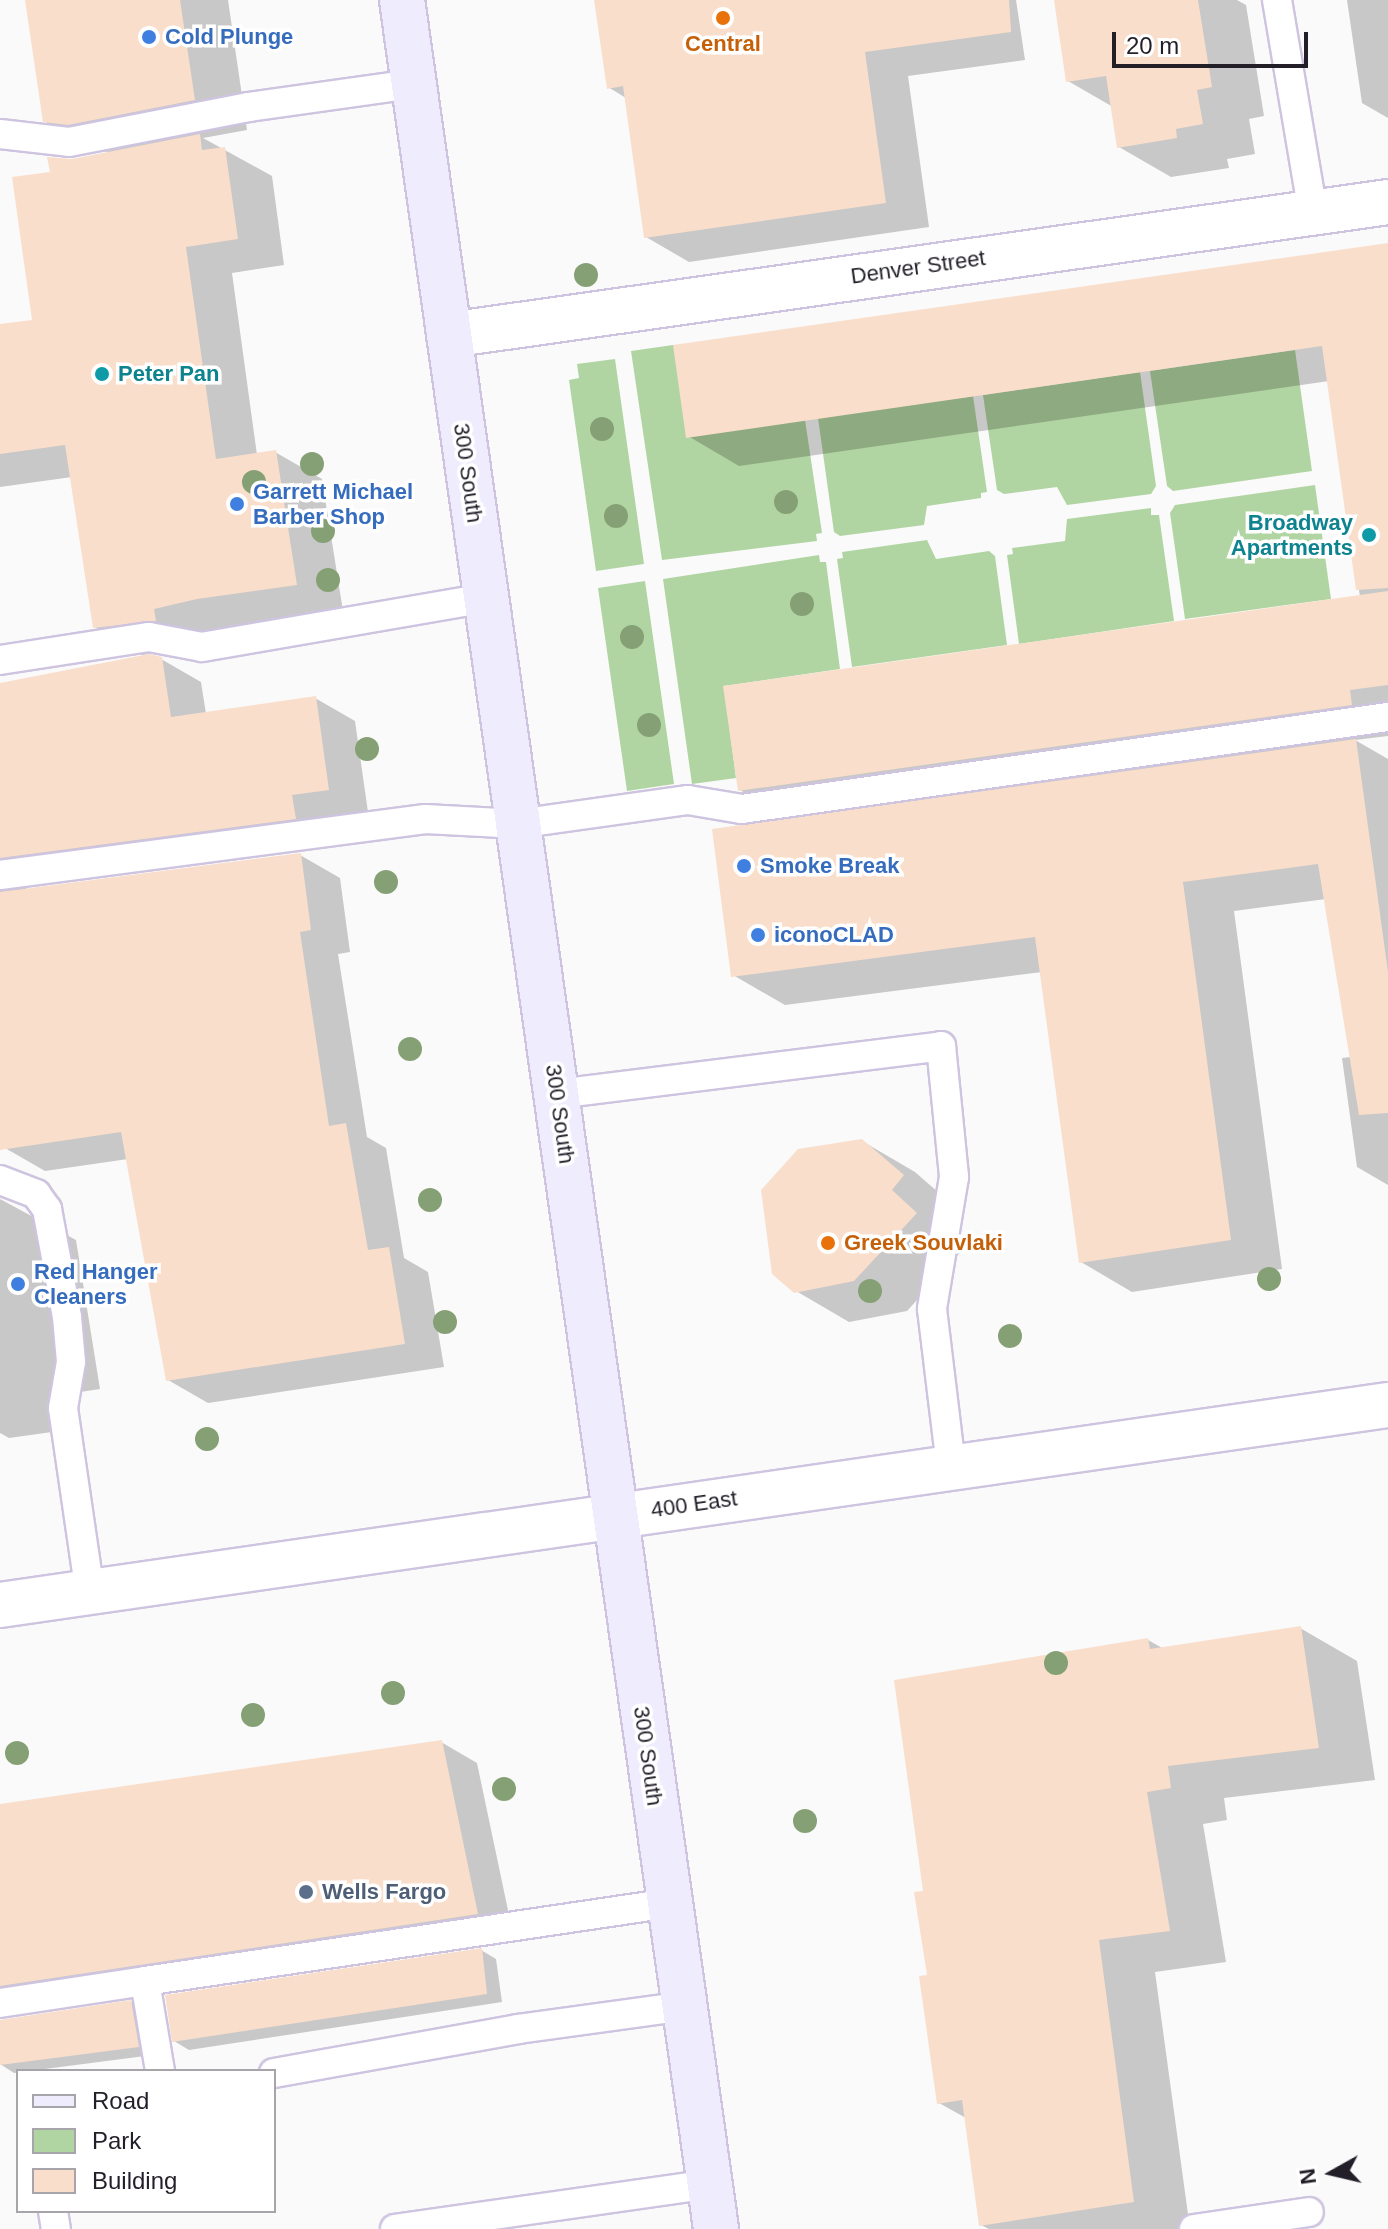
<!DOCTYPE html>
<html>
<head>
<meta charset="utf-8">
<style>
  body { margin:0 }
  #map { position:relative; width:1388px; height:2229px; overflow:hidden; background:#fafafa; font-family:Helvetica,sans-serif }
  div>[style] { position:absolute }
  .green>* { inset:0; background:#b1d5a2 }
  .shadow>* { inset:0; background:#0003 }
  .building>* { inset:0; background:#f9decb }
  .roads { filter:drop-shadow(2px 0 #cec4e0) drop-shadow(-2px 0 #cec4e0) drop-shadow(0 2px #cec4e0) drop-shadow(0 -2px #cec4e0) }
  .lane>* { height:28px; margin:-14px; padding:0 14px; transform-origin:14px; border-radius:14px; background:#fff }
  .street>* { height:44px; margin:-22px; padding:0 22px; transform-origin:22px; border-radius:22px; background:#fff }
  .secondary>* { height:44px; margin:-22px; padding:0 22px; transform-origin:22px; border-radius:22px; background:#efecfe }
  .trees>* { width:24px; height:24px; margin:-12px; border-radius:50%; background:#86a075 }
  .dots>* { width:22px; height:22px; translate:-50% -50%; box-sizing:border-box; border:4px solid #fff; border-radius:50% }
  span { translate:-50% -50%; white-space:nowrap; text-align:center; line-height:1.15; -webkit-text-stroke:7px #fff; paint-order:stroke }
  .shop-label { font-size:22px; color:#366cbe; font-weight:700 }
  .left { translate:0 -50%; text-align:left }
  .food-label { font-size:22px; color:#c56008; font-weight:700 }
  .street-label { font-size:22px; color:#231f29 }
  .culture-label { font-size:22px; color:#0d838f; font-weight:700 }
  .right { translate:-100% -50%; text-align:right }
  .service-label { font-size:22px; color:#4e5e75; font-weight:700 }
  .legend { position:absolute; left:16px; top:2069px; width:260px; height:144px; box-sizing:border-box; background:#fff; border:2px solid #a7a5a9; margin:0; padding:10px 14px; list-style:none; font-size:24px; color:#231f29 }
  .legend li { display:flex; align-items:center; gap:16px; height:40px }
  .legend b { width:40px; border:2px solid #a7a5a9 }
  .north { position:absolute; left:1292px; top:2133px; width:80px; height:80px; -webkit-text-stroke:6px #fff; paint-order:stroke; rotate:262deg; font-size:22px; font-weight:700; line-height:32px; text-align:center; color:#231f29 }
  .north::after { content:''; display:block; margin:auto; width:28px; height:36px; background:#231f29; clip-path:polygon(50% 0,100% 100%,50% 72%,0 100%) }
  .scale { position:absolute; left:1112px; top:32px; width:196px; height:36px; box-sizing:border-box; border:4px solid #231f29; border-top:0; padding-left:10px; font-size:24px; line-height:28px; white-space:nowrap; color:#231f29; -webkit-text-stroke:6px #fff; paint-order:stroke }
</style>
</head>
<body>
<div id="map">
  <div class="green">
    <i style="clip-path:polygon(673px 345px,805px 420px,822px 533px,816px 534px,817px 541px,662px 560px,631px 351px)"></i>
    <i style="clip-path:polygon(1295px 350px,1312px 471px,1173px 491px,1167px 486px,1150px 371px)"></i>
    <i style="clip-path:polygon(615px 359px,644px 564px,596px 571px,569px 380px,579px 378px,577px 364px)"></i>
    <i style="clip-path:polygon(1140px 372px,1156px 486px,1151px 494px,1067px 505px,1057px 487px,1004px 494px,997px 490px,983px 395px)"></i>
    <i style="clip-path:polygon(973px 396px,987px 492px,981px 493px,981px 498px,927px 506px,924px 525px,840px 536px,834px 532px,818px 418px)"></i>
    <i style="clip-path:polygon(1315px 485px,1331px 599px,1185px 619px,1170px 513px,1175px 505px)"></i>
    <i style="clip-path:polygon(1151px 508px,1151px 515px,1159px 515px,1174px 621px,1019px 644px,1007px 555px,1013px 554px,1012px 548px,1065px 541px,1067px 519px)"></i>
    <i style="clip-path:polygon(927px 540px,936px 559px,989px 551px,995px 556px,1007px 645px,852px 667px,837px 559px,843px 558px,842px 552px)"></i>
    <i style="clip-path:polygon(819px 555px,820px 562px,826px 562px,840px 669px,724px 686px,736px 778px,692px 784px,663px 579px)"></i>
    <i style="clip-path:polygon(645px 581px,674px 784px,627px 791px,598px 588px)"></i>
  </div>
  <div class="shadow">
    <i style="clip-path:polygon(27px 0,228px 0,247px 130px,203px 138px,272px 176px,284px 265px,232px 273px,257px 455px,275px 452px,322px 479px,343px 611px,202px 647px,142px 655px,95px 627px,72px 477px,0 487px,0 326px,34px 322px,52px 174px,72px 161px,110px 152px,97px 151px,44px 121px)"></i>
    <i style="clip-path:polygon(596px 0,1016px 0,1025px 60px,908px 76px,929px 227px,689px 262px,646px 237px,626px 98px,608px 87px)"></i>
    <i style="clip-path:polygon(1056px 0,1237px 0,1246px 5px,1264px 116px,1249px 119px,1255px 154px,1227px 159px,1229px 168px,1171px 177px,1119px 147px,1113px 107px,1068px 81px)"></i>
    <i style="clip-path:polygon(1347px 0,1388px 0,1388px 118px,1362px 103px)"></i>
    <i style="clip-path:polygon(1388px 245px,1388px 736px,1355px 740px,1388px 759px,1388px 1185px,1357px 1167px,1342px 1058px,1351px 1057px,1326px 899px,1234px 911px,1282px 1269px,1132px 1292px,1081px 1262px,1042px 972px,785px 1005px,733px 975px,792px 820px,740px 790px,1360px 597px,1329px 381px,739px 466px,688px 436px)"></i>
    <i style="clip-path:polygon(161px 659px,201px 682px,206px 714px,315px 698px,355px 721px,368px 812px,331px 817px,335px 841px,38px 880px,23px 891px,300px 855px,340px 878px,350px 952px,338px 954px,367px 1137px,386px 1148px,404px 1258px,428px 1272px,444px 1367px,208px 1403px,168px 1380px,128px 1159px,45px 1171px,5px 1148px,0 1110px,0 789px)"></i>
    <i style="clip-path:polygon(862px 1141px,915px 1172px,955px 1207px,943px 1221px,968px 1244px,907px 1311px,849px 1322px,796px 1291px)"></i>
    <i style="clip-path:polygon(0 1199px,76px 1240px,100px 1389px,54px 1396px,59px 1431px,9px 1438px,0 1433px)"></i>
    <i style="clip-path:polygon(1300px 1628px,1357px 1661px,1375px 1780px,1224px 1798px,1227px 1820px,1203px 1824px,1226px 1962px,1155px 1972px,1190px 2229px,989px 2229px,981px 2225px,966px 2118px,939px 2103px,926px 1893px,1148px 1640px,1164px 1649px)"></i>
    <i style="clip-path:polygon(441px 1742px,477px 1763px,513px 1934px,0 1996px,0 1806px)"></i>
    <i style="clip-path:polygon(481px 1950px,496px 1959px,502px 2002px,189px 2050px,174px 2041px)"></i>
    <i style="clip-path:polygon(131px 2002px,146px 2011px,153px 2055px,14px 2073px,0 2064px,0 2021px)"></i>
  </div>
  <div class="building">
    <i style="clip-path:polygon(25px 0,180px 0,195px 100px,68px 125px,43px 122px)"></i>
    <i style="clip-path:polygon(594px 0,1009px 0,1011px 32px,865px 52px,886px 203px,644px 238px,623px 86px,607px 89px)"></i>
    <i style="clip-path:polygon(1054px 0,1198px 0,1212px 87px,1197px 90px,1203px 124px,1176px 129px,1177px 138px,1117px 148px,1106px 76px,1066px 82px)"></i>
    <i style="clip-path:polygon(200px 134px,202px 150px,225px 147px,238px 239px,186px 247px,216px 459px,276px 450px,297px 585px,197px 599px,154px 609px,156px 621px,93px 628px,65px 445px,0 454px,0 324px,32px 320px,12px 177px,50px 172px,47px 157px,72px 159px)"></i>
    <i style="clip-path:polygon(1388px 243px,1388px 588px,1356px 590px,1322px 346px,686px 438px,673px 345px)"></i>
    <i style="clip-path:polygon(1388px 591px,1388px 685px,1350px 690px,1352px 705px,738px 791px,723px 686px)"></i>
    <i style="clip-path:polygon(149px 654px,162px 657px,171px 717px,316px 696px,329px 790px,292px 795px,296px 819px,0 858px,0 683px)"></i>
    <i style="clip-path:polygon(1356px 739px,1388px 972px,1388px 1113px,1359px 1115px,1318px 864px,1183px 882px,1231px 1240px,1079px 1263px,1035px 937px,731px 977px,712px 829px)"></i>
    <i style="clip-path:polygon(301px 853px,311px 930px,300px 932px,329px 1126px,346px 1123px,368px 1250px,389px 1247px,405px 1344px,166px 1381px,121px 1132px,0 1150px,0 892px)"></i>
    <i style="clip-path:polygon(862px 1139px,904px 1175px,892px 1190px,917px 1213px,854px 1281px,794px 1293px,772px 1274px,761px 1190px,798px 1149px)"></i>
    <i style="clip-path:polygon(1301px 1626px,1319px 1748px,1168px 1766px,1171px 1788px,1147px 1792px,1170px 1931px,1099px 1940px,1134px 2202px,979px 2226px,962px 2100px,937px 2104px,919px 1976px,927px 1975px,914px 1892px,923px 1891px,894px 1680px,1148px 1638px,1150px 1649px)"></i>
    <i style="clip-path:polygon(442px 1740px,478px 1914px,0 1986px,0 1804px)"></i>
    <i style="clip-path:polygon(482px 1948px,487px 1994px,172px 2042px,165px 1995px)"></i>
    <i style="clip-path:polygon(131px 2000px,139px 2047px,0 2065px,0 2020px)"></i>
  </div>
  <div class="roads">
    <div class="lane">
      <i style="left:1277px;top:0;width:216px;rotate:80.4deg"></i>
      <i style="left:0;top:134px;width:69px;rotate:6.6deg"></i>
      <i style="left:69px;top:142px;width:183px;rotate:-11deg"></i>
      <i style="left:249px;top:107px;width:166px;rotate:-8deg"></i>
      <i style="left:0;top:660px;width:151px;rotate:-8.8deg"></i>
      <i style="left:149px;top:637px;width:54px;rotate:10.7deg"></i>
      <i style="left:202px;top:647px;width:288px;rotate:-9.8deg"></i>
      <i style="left:0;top:875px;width:429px;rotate:-7.5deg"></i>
      <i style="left:425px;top:819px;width:92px;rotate:3.1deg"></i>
      <i style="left:517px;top:824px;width:173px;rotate:-8deg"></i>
      <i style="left:688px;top:800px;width:55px;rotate:9.5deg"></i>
      <i style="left:742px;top:809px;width:653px;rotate:-8.11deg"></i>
      <i style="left:558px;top:1094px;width:386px;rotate:-7.1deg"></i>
      <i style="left:941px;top:1046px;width:132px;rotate:84.3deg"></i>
      <i style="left:954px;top:1177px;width:134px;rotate:99.5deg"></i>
      <i style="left:932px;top:1309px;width:159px;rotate:83.1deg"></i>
      <i style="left:0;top:1180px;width:39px;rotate:21deg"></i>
      <i style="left:36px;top:1194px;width:19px;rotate:54deg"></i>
      <i style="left:47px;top:1209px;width:110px;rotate:79.5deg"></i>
      <i style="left:67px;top:1317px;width:45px;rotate:84.9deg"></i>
      <i style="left:71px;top:1362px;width:47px;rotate:99.9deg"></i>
      <i style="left:63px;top:1408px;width:186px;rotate:81.7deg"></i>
      <i style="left:0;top:2003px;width:147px;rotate:-8.6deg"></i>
      <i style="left:160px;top:2071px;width:91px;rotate:-99.5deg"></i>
      <i style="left:145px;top:1981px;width:531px;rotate:-8.45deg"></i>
      <i style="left:274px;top:2073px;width:248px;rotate:-10.2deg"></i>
      <i style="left:518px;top:2029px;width:169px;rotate:-7.8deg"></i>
      <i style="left:53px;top:2211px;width:18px;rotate:81deg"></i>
      <i style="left:395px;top:2229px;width:318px;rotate:-8.1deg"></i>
      <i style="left:1194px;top:2229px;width:116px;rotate:-8.4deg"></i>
    </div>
    <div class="street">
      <i style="left:449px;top:335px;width:948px;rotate:-8.06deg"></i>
      <i style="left:0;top:1605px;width:1402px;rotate:-8.2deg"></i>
    </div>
    <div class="secondary">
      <i style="left:402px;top:0;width:2251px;rotate:81.98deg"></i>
    </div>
  </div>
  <div class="trees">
    <i style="left:586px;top:275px"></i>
    <i style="left:602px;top:429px"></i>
    <i style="left:312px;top:464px"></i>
    <i style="left:254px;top:482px"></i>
    <i style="left:786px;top:502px"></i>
    <i style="left:616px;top:516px"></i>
    <i style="left:323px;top:531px"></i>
    <i style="left:328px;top:580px"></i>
    <i style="left:802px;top:604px"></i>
    <i style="left:632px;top:637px"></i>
    <i style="left:649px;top:725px"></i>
    <i style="left:367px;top:749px"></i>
    <i style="left:386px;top:882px"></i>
    <i style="left:410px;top:1049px"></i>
    <i style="left:430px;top:1200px"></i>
    <i style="left:1269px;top:1279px"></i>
    <i style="left:870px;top:1291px"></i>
    <i style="left:445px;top:1322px"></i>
    <i style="left:1010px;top:1336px"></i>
    <i style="left:207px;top:1439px"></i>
    <i style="left:1056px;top:1663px"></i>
    <i style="left:393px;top:1693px"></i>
    <i style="left:253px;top:1715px"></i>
    <i style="left:17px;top:1753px"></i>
    <i style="left:504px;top:1789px"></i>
    <i style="left:805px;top:1821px"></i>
  </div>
  <div class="dots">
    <i style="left:723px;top:18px;background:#e8710a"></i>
    <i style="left:149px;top:37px;background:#3f7fe0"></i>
    <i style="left:102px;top:374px;background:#0f9aa8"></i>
    <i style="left:237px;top:504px;background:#3f7fe0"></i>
    <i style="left:1369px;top:535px;background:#0f9aa8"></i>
    <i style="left:744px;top:866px;background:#3f7fe0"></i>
    <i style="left:758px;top:935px;background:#3f7fe0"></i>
    <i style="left:828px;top:1243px;background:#e8710a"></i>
    <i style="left:18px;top:1284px;background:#3f7fe0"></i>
    <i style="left:306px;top:1892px;background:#5c6f8a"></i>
  </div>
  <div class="shop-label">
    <span class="left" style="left:165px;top:37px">Cold Plunge</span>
    <span class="left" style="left:253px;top:504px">Garrett Michael<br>Barber Shop</span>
    <span class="left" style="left:760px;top:866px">Smoke Break</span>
    <span class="left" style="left:774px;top:935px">iconoCLAD</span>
    <span class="left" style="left:34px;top:1284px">Red Hanger<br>Cleaners</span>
  </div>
  <div class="food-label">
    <span style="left:723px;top:44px">Central</span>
    <span class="left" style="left:844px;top:1243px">Greek Souvlaki</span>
  </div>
  <div class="street-label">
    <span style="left:918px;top:267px;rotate:-8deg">Denver Street</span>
    <span style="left:468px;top:473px;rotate:82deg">300 South</span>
    <span style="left:560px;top:1114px;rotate:82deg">300 South</span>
    <span style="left:694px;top:1504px;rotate:-8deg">400 East</span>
    <span style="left:648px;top:1756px;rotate:82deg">300 South</span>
  </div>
  <div class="culture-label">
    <span class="left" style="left:118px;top:374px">Peter Pan</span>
    <span class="right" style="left:1353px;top:535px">Broadway<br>Apartments</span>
  </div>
  <div class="service-label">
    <span class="left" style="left:322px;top:1892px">Wells Fargo</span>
  </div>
  <ul class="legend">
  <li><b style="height:10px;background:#efecfe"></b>Road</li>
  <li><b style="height:22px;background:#b1d5a2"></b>Park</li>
  <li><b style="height:22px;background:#f9decb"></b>Building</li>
  </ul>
  <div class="north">N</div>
  <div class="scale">20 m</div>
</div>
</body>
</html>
